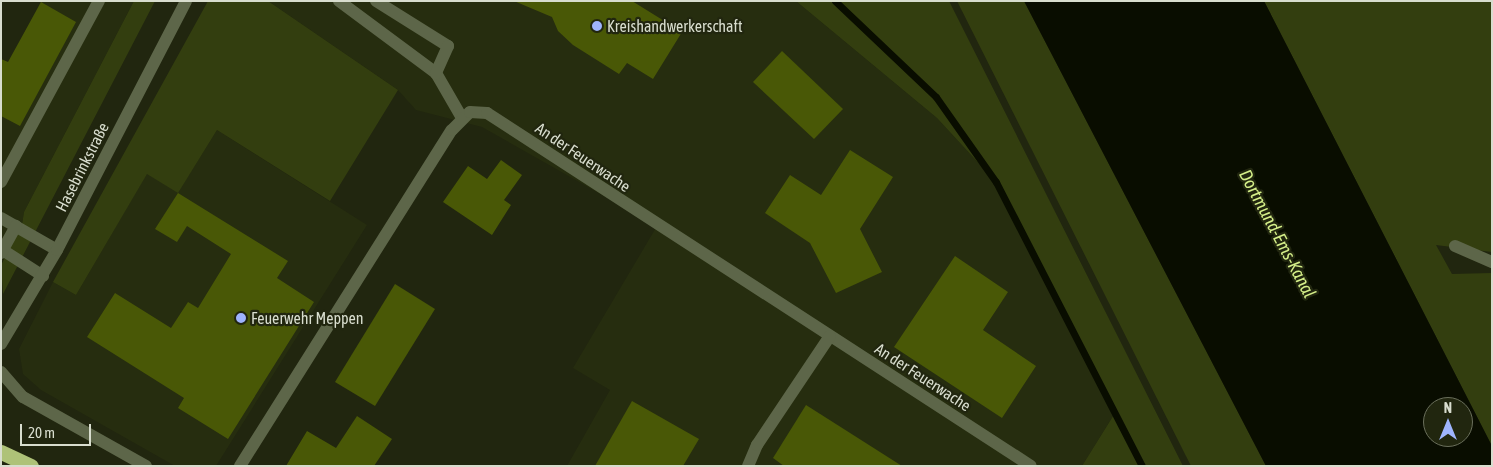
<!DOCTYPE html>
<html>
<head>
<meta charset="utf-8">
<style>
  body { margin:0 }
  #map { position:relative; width:1493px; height:467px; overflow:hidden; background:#21260f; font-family:"Asap Condensed",sans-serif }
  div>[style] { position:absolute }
  .built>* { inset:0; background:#262d0f }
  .green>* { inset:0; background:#333e0f }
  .water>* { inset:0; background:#090d00 }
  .stream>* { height:7px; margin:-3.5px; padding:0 3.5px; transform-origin:3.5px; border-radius:3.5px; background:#090d00 }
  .building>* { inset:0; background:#495806 }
  .minor>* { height:12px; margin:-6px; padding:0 6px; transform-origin:6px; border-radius:6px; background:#5d6649 }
  .highway>* { height:15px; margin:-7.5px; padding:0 7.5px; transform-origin:7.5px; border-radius:7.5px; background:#aec278 }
  .dots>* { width:14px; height:14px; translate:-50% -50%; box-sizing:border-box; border:2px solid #21260f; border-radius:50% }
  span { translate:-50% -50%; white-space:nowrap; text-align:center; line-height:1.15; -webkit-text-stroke:4.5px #21260f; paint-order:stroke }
  .poi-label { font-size:16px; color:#d8ddce }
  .left { translate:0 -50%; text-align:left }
  .street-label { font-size:16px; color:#d8ddce }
  .water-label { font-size:18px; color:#d5ef89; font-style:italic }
  .frame { position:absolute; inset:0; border:2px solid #d8ddce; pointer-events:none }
  .north { position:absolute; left:1423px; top:397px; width:50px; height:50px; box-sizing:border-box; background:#21260f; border:1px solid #6a6f5b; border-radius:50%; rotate:0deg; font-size:14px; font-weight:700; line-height:20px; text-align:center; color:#d8ddce }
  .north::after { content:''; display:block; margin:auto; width:18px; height:22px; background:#9eb4fd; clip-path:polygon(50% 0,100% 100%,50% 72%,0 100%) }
  .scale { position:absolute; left:20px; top:424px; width:71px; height:22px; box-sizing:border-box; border:2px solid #d8ddce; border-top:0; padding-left:6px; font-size:15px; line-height:18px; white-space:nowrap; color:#d8ddce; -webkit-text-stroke:4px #21260f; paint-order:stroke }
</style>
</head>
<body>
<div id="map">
  <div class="built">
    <i style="clip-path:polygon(41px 1px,134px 1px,24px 212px,22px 225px,1px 264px,1px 59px,9px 62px)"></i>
    <i style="clip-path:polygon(268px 1px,796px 1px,937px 118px,996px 182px,1115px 413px,1082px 466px,567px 466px,610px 390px,573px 368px,657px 226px,482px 127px,416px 110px,398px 90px)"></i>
    <i style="clip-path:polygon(217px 130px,367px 225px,216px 466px,175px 466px,41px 390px,23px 374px,19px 349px,53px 282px,76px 295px,147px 173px,178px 192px)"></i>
  </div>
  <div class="green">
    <i style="clip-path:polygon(134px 1px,155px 1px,3px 294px,1px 265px,22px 225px,24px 212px)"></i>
    <i style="clip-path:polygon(208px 1px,268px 1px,398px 90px,330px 201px,217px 130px,178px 193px,147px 174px,76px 295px,53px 282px)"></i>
    <i style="clip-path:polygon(796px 1px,949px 1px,1183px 466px,1082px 466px,1115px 413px,996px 182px,937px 118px)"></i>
    <i style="clip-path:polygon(957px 1px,1024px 1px,1266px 466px,1191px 466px)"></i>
    <i style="clip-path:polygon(1264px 1px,1492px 1px,1492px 252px,1436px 245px,1452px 274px,1492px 273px,1492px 446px)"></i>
  </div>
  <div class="water">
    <i style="clip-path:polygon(evenodd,1024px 1px,1264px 1px,1492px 446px,1492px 466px,1266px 466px,1024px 1px,1433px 407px,1463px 407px,1463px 437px,1433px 437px,1433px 407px)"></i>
  </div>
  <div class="stream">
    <i style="left:835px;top:1px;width:139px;rotate:43.5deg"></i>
    <i style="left:936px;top:97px;width:104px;rotate:54.8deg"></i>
    <i style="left:996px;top:182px;width:319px;rotate:62.8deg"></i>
  </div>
  <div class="building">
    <i style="clip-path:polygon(514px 1px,632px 1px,682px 32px,653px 79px,627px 63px,619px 74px,573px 45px,558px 31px,552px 17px)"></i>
    <i style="clip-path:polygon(41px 2px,76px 22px,20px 126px,1px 116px,1px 59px,8px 62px)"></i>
    <i style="clip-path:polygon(782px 51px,843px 109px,814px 139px,753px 82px)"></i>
    <i style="clip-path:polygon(850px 150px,893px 177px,860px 229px,882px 272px,836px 293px,810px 243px,765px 213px,790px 175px,821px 195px)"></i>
    <i style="clip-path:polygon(501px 160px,522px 175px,504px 200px,511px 205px,492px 235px,443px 202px,468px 166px,487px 179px)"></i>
    <i style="clip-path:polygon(178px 193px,288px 261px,277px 278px,314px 302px,228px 439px,178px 408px,184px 398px,87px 337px,115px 293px,171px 328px,188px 302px,198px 308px,231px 254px,187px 226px,177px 242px,155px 229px)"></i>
    <i style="clip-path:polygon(955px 256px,1008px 292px,983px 330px,1036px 366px,1002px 418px,894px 347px)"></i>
    <i style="clip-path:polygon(395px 284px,435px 309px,375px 406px,335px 382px)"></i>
    <i style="clip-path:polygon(632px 401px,699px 439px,683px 466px,595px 466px)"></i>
    <i style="clip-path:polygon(806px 405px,902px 466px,784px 466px,773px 458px)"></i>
    <i style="clip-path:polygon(357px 416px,392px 439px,374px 466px,286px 466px,307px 431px,336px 448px)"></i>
  </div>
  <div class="minor">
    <i style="left:339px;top:1px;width:121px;rotate:36.6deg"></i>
    <i style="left:436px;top:73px;width:52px;rotate:60deg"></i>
    <i style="left:376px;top:1px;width:85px;rotate:32deg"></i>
    <i style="left:448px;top:46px;width:30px;rotate:114deg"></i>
    <i style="left:1px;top:182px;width:206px;rotate:-61.6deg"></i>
    <i style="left:1px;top:218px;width:64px;rotate:29.7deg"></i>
    <i style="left:1455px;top:246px;width:40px;rotate:23.4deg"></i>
    <i style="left:1px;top:249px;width:50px;rotate:32.7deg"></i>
    <i style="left:1px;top:253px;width:31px;rotate:-61deg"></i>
    <i style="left:1px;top:344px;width:109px;rotate:-59.2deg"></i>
    <i style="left:57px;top:250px;width:280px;rotate:-62.6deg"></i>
    <i style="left:1px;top:372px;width:33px;rotate:49deg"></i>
    <i style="left:23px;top:397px;width:141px;rotate:29.3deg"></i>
    <i style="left:240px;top:466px;width:397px;rotate:-57.8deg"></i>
    <i style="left:452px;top:130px;width:25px;rotate:-45deg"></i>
    <i style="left:470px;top:112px;width:17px;rotate:3deg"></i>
    <i style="left:487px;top:113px;width:648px;rotate:32.98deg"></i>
    <i style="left:748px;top:466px;width:23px;rotate:-67deg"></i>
    <i style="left:757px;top:445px;width:131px;rotate:-56.2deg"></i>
  </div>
  <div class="highway">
    <i style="left:1px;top:452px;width:33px;rotate:25deg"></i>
  </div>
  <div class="dots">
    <i style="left:597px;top:26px;background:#9eb4fd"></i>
    <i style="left:241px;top:318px;background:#9eb4fd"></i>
  </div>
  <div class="poi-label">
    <span class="left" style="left:607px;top:26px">Kreishandwerkerschaft</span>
    <span class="left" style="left:251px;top:318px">Feuerwehr Meppen</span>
  </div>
  <div class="street-label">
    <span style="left:583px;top:157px;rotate:34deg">An der Feuerwache</span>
    <span style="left:82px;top:167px;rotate:-63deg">Hasebrinkstraße</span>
    <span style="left:923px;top:377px;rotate:33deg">An der Feuerwache</span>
  </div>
  <div class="water-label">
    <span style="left:1277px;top:234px;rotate:62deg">Dortmund-Ems-Kanal</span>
  </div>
  <div class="frame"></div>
  <div class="north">N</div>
  <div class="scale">20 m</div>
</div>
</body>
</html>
